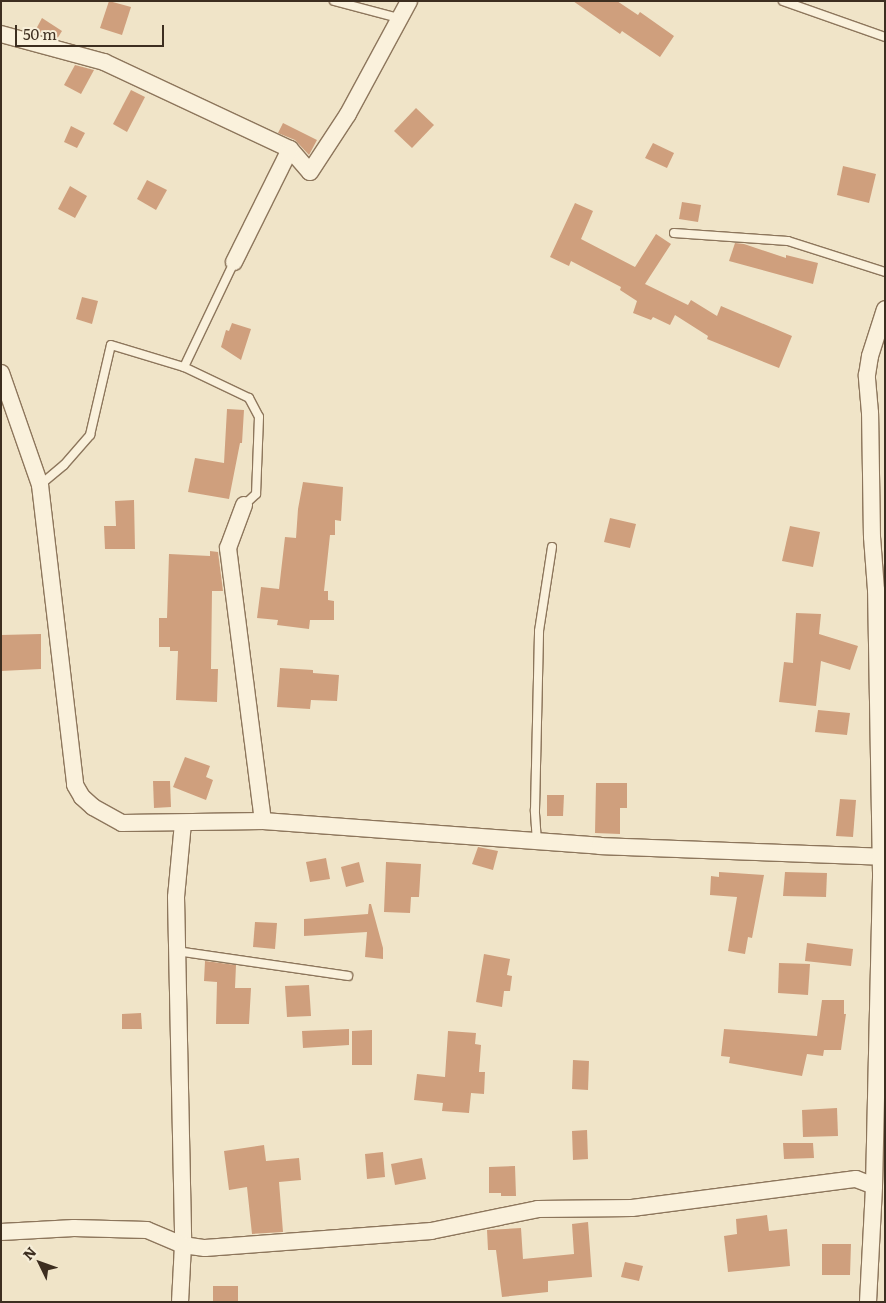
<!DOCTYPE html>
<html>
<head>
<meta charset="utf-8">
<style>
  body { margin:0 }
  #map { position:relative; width:886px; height:1303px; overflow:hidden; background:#f0e4c8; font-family:Literata,serif }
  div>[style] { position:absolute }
  .building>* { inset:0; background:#cf9f7d }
  .roads { filter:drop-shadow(1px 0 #8d765c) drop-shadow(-1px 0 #8d765c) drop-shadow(0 1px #8d765c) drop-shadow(0 -1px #8d765c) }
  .service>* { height:8px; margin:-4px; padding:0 4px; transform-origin:4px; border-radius:4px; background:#faf1dc }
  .minor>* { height:16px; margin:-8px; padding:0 8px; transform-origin:8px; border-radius:8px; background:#faf1dc }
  span { translate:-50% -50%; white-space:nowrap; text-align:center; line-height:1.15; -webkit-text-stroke:4.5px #f7eed8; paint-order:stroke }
  .frame { position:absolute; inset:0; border:2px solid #3d2e20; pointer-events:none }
  .north { position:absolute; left:15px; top:1238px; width:50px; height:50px; -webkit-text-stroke:4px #f7eed8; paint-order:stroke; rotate:312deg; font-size:14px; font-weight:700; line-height:20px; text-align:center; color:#3d2e20 }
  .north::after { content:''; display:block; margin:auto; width:18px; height:22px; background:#3d2e20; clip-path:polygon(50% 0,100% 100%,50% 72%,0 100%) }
  .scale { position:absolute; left:15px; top:25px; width:149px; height:22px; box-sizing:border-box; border:2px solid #3d2e20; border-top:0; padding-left:6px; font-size:15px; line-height:18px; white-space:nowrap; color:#3d2e20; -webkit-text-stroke:4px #f7eed8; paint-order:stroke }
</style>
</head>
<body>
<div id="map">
  <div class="building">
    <i style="clip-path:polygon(109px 1px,131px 7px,122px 35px,100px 28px)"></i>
    <i style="clip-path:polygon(573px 1px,617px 1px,638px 15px,640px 12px,674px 36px,660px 57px,622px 31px,620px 34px)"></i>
    <i style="clip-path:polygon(42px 18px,62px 31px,57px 39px,35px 31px)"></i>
    <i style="clip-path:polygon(75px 65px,94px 70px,81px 94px,64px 85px)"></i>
    <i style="clip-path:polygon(131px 90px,145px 97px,127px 132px,113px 124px)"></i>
    <i style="clip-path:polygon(416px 108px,434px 125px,412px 148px,394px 131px)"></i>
    <i style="clip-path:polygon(283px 123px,317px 140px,309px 155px,295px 140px,278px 133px)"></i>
    <i style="clip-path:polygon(71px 126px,85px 133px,77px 148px,64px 142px)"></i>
    <i style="clip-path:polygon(653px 143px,674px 153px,667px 168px,645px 158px)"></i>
    <i style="clip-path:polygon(843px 166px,876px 174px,869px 203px,837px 195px)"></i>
    <i style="clip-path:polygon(147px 180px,167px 190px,156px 210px,137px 199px)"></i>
    <i style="clip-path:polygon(70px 186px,87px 196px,75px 218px,58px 209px)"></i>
    <i style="clip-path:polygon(682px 202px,701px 205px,698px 222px,679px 219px)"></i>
    <i style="clip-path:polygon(575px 203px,593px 211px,581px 239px,635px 267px,656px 234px,671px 244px,645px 284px,688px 305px,691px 300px,717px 316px,721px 306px,792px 336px,779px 368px,707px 339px,708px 336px,675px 315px,670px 325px,653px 317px,651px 320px,633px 313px,637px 301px,620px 290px,621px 287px,571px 261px,569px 266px,550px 257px)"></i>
    <i style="clip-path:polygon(735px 243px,744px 244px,786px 258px,786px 255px,818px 263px,813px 284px,729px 261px)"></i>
    <i style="clip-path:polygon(82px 297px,98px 301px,92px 324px,76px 319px)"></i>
    <i style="clip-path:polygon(232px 323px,251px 329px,241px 360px,221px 347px,226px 330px,229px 331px)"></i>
    <i style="clip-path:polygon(227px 409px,244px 410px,242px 443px,240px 443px,229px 499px,188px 492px,195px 458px,224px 463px)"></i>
    <i style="clip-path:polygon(303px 482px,343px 487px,341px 521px,335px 520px,335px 535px,330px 535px,324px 591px,328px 591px,328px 600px,334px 601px,334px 620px,310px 620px,309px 629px,277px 625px,278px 620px,257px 618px,261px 587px,279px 589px,285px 537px,296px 538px,298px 509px)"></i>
    <i style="clip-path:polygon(134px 500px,135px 549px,105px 549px,104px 526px,116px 526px,115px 501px)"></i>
    <i style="clip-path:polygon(610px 518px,636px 524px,630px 548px,604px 542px)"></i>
    <i style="clip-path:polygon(790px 526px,820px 532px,813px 567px,782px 561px)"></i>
    <i style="clip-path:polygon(210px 551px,218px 552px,223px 591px,212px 591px,211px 669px,218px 669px,217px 702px,176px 700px,178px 651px,170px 651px,170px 647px,159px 647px,159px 618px,167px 618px,169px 554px,210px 556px)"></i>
    <i style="clip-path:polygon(796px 613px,821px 614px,819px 634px,858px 646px,850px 670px,821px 661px,816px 706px,779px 702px,784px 662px,793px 663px)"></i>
    <i style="clip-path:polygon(41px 634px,41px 669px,1px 671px,1px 635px)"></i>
    <i style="clip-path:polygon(280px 668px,313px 670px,313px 673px,339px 675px,337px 701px,311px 700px,310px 709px,277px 707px)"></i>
    <i style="clip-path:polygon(818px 710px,850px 713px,847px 735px,815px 732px)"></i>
    <i style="clip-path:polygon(185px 757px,210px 766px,206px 777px,213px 780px,206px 800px,173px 787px)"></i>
    <i style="clip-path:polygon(153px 781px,170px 781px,171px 807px,154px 808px)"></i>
    <i style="clip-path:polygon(596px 783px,627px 783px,627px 808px,620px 808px,620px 834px,595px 833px)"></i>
    <i style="clip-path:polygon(547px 795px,564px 795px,563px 816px,547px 816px)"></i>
    <i style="clip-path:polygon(840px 799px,856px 800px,853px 837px,836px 836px)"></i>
    <i style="clip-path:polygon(478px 847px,498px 851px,493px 870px,472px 864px)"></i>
    <i style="clip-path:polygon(326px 858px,330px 879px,310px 882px,306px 862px)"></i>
    <i style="clip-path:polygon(359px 862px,364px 882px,346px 887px,341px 867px)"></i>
    <i style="clip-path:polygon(386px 862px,421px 864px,419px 897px,411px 897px,410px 913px,384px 912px)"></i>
    <i style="clip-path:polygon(719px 872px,764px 875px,752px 938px,748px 937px,745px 954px,728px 951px,737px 897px,710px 895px,711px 876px,719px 877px)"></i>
    <i style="clip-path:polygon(785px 872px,827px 873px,826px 897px,783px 896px)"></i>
    <i style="clip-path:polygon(369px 904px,371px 904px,383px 948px,383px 959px,365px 957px,367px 932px,304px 936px,304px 919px,368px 914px)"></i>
    <i style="clip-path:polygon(255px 922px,277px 923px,275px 949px,253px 947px)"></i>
    <i style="clip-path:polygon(807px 943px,853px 949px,851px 966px,805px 961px)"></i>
    <i style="clip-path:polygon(484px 954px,510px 959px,507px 975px,512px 976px,510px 991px,504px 991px,502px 1007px,476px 1002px)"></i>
    <i style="clip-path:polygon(205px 961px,236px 965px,235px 988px,251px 988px,249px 1024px,216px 1024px,217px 982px,204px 981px)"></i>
    <i style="clip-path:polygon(779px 963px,810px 964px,808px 995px,778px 993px)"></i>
    <i style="clip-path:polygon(309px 985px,311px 1016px,287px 1017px,285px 986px)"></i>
    <i style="clip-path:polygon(822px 1000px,844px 1000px,844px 1014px,846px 1014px,841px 1050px,824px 1050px,823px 1056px,807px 1054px,802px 1076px,729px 1063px,730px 1057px,721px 1056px,724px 1029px,817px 1036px)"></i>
    <i style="clip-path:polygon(141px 1013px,142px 1029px,122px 1029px,122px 1014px)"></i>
    <i style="clip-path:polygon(349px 1029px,349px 1045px,303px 1048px,302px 1031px)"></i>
    <i style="clip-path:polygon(372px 1030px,372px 1065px,352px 1065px,352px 1031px)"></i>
    <i style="clip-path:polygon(448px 1031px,476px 1033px,475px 1044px,481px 1045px,479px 1072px,485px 1072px,484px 1094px,471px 1093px,469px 1113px,442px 1111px,443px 1103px,414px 1100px,417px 1074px,445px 1077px)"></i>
    <i style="clip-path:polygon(573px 1060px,589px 1061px,588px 1090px,572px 1089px)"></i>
    <i style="clip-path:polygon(837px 1108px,838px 1136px,803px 1137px,802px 1110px)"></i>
    <i style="clip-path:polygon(587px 1130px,588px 1159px,573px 1160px,572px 1131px)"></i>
    <i style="clip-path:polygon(783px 1143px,813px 1143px,814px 1158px,784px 1159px)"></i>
    <i style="clip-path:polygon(264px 1145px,266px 1161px,299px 1158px,301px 1180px,279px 1182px,283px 1232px,252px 1234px,247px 1187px,229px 1190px,224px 1151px)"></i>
    <i style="clip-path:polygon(383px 1152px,385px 1177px,367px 1179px,365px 1154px)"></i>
    <i style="clip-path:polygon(422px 1158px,426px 1179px,395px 1185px,391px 1164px)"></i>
    <i style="clip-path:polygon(515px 1166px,516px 1196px,501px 1196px,501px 1193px,489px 1193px,489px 1167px)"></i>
    <i style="clip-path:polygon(767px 1215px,769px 1231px,787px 1229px,790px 1266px,728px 1272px,724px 1236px,737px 1234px,736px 1219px)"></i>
    <i style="clip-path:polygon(588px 1222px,592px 1277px,548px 1281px,548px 1292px,502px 1297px,496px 1250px,488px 1250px,487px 1230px,521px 1228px,523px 1259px,574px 1254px,572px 1224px)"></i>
    <i style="clip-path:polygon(822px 1244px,851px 1244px,850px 1275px,822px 1275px)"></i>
    <i style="clip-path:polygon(625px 1262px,643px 1266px,639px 1281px,621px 1277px)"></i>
    <i style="clip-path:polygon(213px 1286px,238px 1286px,238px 1302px,213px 1302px)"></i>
  </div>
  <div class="roads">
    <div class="service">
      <i style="left:334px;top:1px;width:67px;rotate:14.7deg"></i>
      <i style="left:783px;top:1px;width:108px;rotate:19.4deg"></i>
      <i style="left:674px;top:233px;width:114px;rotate:4deg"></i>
      <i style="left:788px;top:241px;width:102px;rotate:17.7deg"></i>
      <i style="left:184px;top:367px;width:72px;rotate:25.5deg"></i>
      <i style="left:249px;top:398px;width:21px;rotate:62deg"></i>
      <i style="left:259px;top:417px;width:77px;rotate:92.2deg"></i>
      <i style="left:256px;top:494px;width:16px;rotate:137deg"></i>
      <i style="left:40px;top:485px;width:31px;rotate:-40deg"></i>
      <i style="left:64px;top:465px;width:40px;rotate:-49deg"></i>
      <i style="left:90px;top:435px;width:92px;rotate:-76.9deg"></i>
      <i style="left:111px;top:345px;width:76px;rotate:16.8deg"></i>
      <i style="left:184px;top:367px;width:116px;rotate:-64.5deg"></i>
      <i style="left:537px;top:842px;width:32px;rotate:-94deg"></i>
      <i style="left:535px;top:810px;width:179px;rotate:-88.7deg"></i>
      <i style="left:539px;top:631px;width:85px;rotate:-81.2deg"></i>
      <i style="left:177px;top:951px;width:173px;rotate:8.3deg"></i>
    </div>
    <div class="minor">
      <i style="left:1px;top:34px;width:107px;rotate:15.2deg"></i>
      <i style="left:104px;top:62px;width:205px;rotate:25.1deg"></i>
      <i style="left:290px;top:149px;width:30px;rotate:49deg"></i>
      <i style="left:310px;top:172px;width:69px;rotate:-56.8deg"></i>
      <i style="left:348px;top:114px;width:128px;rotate:-61.6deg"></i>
      <i style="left:234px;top:262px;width:126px;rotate:-63.6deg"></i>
      <i style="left:1px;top:373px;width:119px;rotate:70.8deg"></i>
      <i style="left:40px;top:485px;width:302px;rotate:83.3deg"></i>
      <i style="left:75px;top:785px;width:14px;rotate:60deg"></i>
      <i style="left:82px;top:797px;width:15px;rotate:42deg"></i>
      <i style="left:93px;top:807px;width:33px;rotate:29deg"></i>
      <i style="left:122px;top:823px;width:141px;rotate:-0.8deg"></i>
      <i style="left:263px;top:821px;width:338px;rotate:4.2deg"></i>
      <i style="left:600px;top:846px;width:280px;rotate:2.2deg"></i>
      <i style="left:244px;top:505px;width:46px;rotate:110.4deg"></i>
      <i style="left:228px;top:548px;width:275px;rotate:82.7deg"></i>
      <i style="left:183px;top:823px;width:74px;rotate:95.4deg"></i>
      <i style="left:176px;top:897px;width:348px;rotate:88.8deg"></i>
      <i style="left:183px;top:1245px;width:22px;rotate:8deg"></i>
      <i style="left:205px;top:1248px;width:227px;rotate:-4.3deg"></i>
      <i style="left:431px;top:1231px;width:109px;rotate:-11.6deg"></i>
      <i style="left:538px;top:1209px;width:94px;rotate:-0.6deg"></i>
      <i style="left:632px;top:1208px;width:226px;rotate:-7.4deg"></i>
      <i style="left:856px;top:1179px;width:19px;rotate:21deg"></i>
      <i style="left:1px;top:1232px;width:73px;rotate:-3.1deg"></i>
      <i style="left:74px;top:1228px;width:73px;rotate:1.6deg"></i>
      <i style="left:147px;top:1230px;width:39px;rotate:23deg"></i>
      <i style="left:183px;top:1245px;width:57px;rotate:93deg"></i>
      <i style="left:868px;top:1302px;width:116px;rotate:-87deg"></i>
      <i style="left:874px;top:1186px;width:313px;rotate:-88.7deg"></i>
      <i style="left:881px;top:873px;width:283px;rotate:-91deg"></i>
      <i style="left:876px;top:590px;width:53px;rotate:-94.3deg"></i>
      <i style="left:872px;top:537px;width:124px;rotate:-90.9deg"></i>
      <i style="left:870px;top:413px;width:38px;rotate:-95deg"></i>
      <i style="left:867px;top:375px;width:19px;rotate:-81deg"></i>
      <i style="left:870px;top:356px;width:49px;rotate:-72.3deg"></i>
    </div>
  </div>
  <div class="frame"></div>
  <div class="north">N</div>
  <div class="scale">50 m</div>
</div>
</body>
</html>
